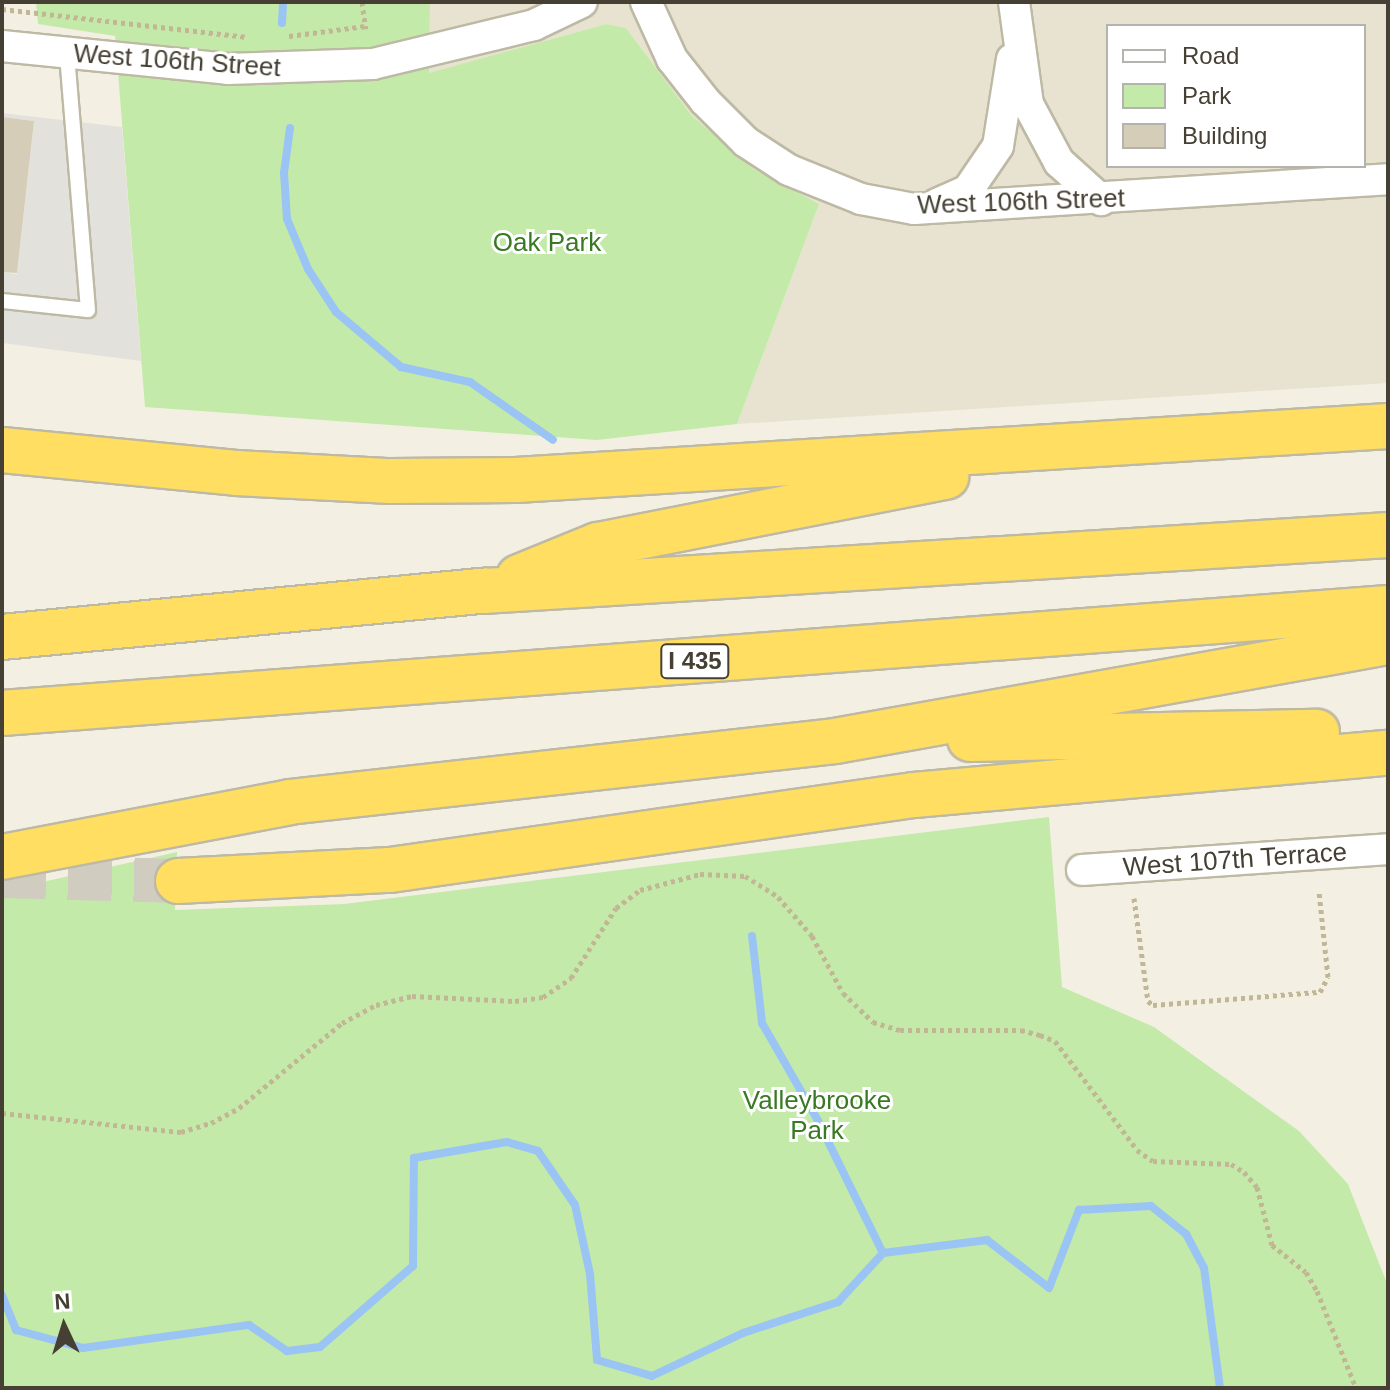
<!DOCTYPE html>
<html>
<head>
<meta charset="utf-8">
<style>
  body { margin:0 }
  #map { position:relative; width:1390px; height:1390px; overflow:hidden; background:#f3f0e3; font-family:Arial,sans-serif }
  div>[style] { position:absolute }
  .residential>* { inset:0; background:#e7e3d0 }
  .green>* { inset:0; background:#c4eaa9 }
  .parking>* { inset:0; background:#e3e1dc }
  .stream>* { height:8px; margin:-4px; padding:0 4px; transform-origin:4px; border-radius:4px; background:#9ac4f4 }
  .building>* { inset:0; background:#d5cdb8 }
  .highway-tunnel>* { height:44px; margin-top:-22px; transform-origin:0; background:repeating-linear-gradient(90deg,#d0cdc0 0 44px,transparent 0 66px) }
  .path>* { height:5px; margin-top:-2.5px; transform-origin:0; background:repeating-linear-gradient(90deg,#c1b795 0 4px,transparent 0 8px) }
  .roads { filter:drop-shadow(2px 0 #beb9a5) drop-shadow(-2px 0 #beb9a5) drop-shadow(0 2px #beb9a5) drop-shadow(0 -2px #beb9a5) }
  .lane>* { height:14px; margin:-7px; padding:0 7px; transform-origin:7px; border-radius:7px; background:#fff }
  .street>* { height:30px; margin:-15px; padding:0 15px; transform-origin:15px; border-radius:15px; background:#fff }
  .highway>* { height:44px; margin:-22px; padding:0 22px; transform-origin:22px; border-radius:22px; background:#ffde61 }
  span { translate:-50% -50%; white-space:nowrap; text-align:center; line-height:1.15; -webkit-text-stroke:6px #fff; paint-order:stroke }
  .shield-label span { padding:2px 6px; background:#fff; border:2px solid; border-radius:6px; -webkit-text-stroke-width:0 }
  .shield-label { font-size:24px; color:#454033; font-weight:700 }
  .street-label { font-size:26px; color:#454033 }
  .park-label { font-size:26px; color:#397923 }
  .frame { position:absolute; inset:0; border:4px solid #454033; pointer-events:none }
  .legend { position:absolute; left:1106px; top:24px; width:260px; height:144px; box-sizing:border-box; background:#fff; border:2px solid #b5b3ad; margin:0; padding:10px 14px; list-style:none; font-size:24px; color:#454033 }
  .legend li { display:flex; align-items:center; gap:16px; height:40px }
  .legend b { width:40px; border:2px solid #b5b3ad }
  .north { position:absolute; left:24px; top:1286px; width:80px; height:80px; -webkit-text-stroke:6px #fff; paint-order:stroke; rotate:356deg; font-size:22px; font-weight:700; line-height:32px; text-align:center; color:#454033 }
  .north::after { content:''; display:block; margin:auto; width:28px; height:36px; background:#454033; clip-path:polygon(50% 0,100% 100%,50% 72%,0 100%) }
</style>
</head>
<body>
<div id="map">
  <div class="residential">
    <i style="clip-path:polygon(evenodd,430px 2px,1388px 2px,1388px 383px,737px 424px,819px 204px,755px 170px,692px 116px,626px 28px,606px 24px,428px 74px,430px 2px,1108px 26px,1364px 26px,1364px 166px,1108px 166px,1108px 26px)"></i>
  </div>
  <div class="green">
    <i style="clip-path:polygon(36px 2px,430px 2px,429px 73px,606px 24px,626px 28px,692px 116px,755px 170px,819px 204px,737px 424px,597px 440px,145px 407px,115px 36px,38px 24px)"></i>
    <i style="clip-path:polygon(1049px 817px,1062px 987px,1154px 1027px,1299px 1131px,1348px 1184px,1388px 1286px,1388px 1388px,2px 1388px,2px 891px,177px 852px,175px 910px,344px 904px)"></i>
  </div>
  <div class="parking">
    <i style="clip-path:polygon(2px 113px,122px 127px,141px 361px,2px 343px,2px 272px,17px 274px,34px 121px,2px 117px)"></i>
  </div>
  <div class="stream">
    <i style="left:282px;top:23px;width:21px;rotate:-87deg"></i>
    <i style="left:290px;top:128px;width:45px;rotate:97.6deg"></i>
    <i style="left:284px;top:173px;width:46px;rotate:86.3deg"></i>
    <i style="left:287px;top:219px;width:54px;rotate:67.2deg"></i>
    <i style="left:308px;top:269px;width:51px;rotate:56.9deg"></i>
    <i style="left:336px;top:312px;width:85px;rotate:40.2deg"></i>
    <i style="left:401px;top:367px;width:71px;rotate:12.3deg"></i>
    <i style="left:470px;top:382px;width:101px;rotate:34.9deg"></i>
    <i style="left:752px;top:936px;width:88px;rotate:83.4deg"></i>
    <i style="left:762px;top:1023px;width:111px;rotate:60.2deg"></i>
    <i style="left:817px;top:1119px;width:149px;rotate:63.8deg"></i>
    <i style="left:2px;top:1295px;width:38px;rotate:68deg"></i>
    <i style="left:16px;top:1330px;width:69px;rotate:15deg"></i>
    <i style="left:83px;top:1348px;width:168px;rotate:-7.9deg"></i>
    <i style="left:249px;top:1325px;width:46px;rotate:34.4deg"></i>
    <i style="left:287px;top:1351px;width:33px;rotate:-7deg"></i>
    <i style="left:320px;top:1347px;width:123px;rotate:-41.1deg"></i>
    <i style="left:413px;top:1266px;width:108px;rotate:-89.5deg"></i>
    <i style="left:414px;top:1158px;width:94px;rotate:-9.8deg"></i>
    <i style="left:507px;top:1142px;width:32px;rotate:16deg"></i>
    <i style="left:538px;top:1151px;width:65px;rotate:55.6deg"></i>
    <i style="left:575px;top:1205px;width:71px;rotate:77.7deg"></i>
    <i style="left:590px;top:1274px;width:86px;rotate:85.3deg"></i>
    <i style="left:597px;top:1360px;width:57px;rotate:16.2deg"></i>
    <i style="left:652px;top:1376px;width:101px;rotate:-25.3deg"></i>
    <i style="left:743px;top:1333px;width:100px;rotate:-18.1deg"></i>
    <i style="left:838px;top:1302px;width:67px;rotate:-47.4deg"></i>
    <i style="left:883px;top:1253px;width:105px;rotate:-7.1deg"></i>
    <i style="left:987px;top:1240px;width:78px;rotate:37.7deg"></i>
    <i style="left:1049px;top:1288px;width:84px;rotate:-69deg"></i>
    <i style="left:1079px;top:1210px;width:72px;rotate:-3.2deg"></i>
    <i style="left:1151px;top:1206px;width:45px;rotate:38.7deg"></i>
    <i style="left:1186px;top:1234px;width:38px;rotate:62deg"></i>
    <i style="left:1204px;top:1268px;width:121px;rotate:82.4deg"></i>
  </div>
  <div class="building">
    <i style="clip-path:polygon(2px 117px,34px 121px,17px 273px,2px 272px)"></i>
  </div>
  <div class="highway-tunnel">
    <i style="left:2px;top:876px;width:176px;rotate:1.6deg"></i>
  </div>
  <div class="path">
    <i style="left:362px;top:2px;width:27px;rotate:82deg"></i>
    <i style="left:2px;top:9px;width:247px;rotate:6.5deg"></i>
    <i style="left:289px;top:36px;width:77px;rotate:-7.5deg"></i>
    <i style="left:1134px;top:898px;width:104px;rotate:82.3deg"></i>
    <i style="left:1148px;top:1001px;width:6px;rotate:39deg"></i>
    <i style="left:1153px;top:1005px;width:168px;rotate:-4.5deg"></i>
    <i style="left:1320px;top:992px;width:17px;rotate:-62deg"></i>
    <i style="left:1328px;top:977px;width:85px;rotate:-96deg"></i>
    <i style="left:2px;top:1113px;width:180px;rotate:6.1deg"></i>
    <i style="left:181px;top:1132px;width:31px;rotate:-17deg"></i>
    <i style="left:211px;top:1123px;width:32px;rotate:-28deg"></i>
    <i style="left:239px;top:1108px;width:134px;rotate:-39.5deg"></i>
    <i style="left:342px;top:1023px;width:38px;rotate:-28deg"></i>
    <i style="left:376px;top:1005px;width:37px;rotate:-14deg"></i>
    <i style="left:412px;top:996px;width:103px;rotate:2.8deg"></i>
    <i style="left:515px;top:1001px;width:28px;rotate:-8deg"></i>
    <i style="left:543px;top:997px;width:34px;rotate:-34deg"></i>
    <i style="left:571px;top:978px;width:83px;rotate:-57.3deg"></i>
    <i style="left:616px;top:908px;width:30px;rotate:-37deg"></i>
    <i style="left:640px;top:890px;width:62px;rotate:-14.9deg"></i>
    <i style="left:700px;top:874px;width:45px;rotate:2.5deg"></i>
    <i style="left:745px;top:876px;width:39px;rotate:32deg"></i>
    <i style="left:778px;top:897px;width:52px;rotate:48.9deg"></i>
    <i style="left:812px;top:936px;width:65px;rotate:61.5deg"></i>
    <i style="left:843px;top:993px;width:42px;rotate:44deg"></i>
    <i style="left:873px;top:1022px;width:28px;rotate:17deg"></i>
    <i style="left:900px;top:1030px;width:121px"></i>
    <i style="left:1021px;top:1030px;width:20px;rotate:15deg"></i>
    <i style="left:1040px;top:1035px;width:16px;rotate:22deg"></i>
    <i style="left:1055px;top:1041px;width:136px;rotate:53deg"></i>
    <i style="left:1137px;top:1150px;width:19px;rotate:35deg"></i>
    <i style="left:1153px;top:1161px;width:78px;rotate:2.2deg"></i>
    <i style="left:1231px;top:1164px;width:15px;rotate:32deg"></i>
    <i style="left:1244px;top:1172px;width:20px;rotate:49deg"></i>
    <i style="left:1257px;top:1187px;width:60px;rotate:75.5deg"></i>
    <i style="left:1272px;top:1245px;width:43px;rotate:38.5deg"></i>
    <i style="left:1306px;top:1272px;width:22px;rotate:60deg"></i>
    <i style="left:1317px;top:1291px;width:105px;rotate:68.1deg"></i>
  </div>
  <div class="roads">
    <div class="lane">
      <i style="left:2px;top:301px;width:86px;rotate:6deg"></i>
      <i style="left:88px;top:310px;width:257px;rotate:-94.7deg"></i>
    </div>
    <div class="street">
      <i style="left:646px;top:2px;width:63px;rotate:65.5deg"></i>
      <i style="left:672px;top:59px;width:53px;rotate:51.8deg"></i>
      <i style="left:705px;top:101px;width:58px;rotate:45deg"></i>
      <i style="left:746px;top:142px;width:51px;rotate:33.1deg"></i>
      <i style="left:789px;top:170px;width:78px;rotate:21.9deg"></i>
      <i style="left:861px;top:199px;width:54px;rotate:10.7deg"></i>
      <i style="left:914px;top:209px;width:475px;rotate:-3.6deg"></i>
      <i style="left:1014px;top:2px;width:103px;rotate:82.2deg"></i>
      <i style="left:1028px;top:104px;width:66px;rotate:61.9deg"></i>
      <i style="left:1059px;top:162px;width:57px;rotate:42.1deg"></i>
      <i style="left:2px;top:46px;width:227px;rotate:5.8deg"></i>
      <i style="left:228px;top:69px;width:145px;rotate:-2deg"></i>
      <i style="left:373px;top:64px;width:166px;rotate:-13.6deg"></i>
      <i style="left:534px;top:25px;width:53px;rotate:-25.6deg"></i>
      <i style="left:937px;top:204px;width:34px;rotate:-24deg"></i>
      <i style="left:968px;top:190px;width:53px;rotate:-55.7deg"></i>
      <i style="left:998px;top:146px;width:88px;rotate:-80.9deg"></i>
      <i style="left:1082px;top:870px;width:307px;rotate:-3.9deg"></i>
    </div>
    <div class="highway">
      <i style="left:2px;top:450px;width:235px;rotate:5.6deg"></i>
      <i style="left:236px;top:473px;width:155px;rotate:3deg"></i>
      <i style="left:391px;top:481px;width:125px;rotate:-0.5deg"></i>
      <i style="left:516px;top:480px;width:874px;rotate:-3.54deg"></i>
      <i style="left:519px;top:577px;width:85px;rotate:-22.1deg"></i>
      <i style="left:598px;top:545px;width:355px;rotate:-11.1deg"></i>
      <i style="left:2px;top:637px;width:484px;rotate:-5.5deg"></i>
      <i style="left:484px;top:591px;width:906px;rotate:-3.54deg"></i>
      <i style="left:2px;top:713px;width:1390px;rotate:-4.33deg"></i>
      <i style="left:970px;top:739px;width:347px;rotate:-1.2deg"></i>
      <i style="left:2px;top:857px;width:292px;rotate:-10.8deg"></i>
      <i style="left:289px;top:802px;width:549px;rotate:-6.37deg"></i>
      <i style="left:835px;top:741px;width:562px;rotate:-10.15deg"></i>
      <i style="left:178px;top:881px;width:212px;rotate:-3deg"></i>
      <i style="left:390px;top:870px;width:529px;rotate:-8.15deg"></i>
      <i style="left:914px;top:795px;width:476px;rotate:-5.1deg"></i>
    </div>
  </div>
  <div class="shield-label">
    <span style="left:695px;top:661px">I 435</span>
  </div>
  <div class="street-label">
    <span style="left:177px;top:61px;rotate:4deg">West 106th Street</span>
    <span style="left:1021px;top:202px;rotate:-2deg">West 106th Street</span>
    <span style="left:1235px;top:860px;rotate:-4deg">West 107th Terrace</span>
  </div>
  <div class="park-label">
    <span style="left:547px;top:243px">Oak Park</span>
    <span style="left:817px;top:1116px">Valleybrooke<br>Park</span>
  </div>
  <div class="frame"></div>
  <ul class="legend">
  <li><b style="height:10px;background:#fff"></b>Road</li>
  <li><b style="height:22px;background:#c4eaa9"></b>Park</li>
  <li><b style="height:22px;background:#d5cdb8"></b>Building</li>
  </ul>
  <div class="north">N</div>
</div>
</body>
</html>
